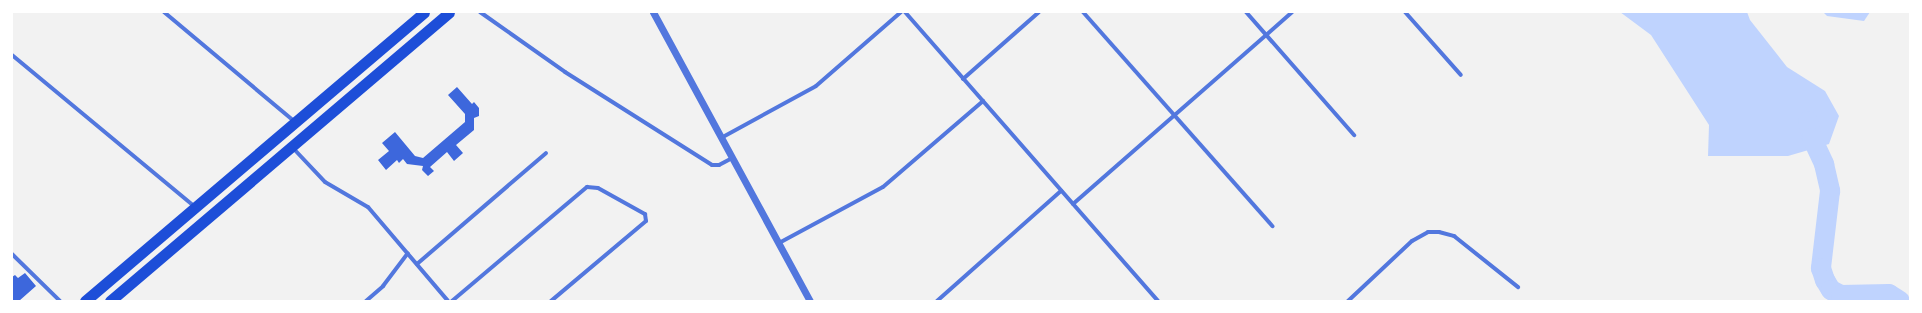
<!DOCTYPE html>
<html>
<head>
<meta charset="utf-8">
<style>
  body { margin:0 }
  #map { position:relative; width:1922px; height:313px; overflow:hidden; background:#f2f2f2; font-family:"Exo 2",sans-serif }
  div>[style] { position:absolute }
  .water>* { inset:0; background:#bfd3fe }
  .river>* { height:20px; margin:-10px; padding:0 10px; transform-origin:10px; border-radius:10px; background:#bfd3fe }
  .building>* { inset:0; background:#3d67dc }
  .minor>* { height:4px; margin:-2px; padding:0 2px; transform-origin:2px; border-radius:2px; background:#5277de }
  .tertiary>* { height:7px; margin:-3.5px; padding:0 3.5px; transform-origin:3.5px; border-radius:3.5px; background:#5277de }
  .trunk>* { height:11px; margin:-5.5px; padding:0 5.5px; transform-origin:5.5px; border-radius:5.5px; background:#1d4ed8 }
  span { translate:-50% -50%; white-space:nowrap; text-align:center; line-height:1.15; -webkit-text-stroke:4px #fff; paint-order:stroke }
  .frame { position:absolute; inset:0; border:13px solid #fff; pointer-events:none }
</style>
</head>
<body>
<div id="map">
  <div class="water">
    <i style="clip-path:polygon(1620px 12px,1747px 12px,1750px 20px,1787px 67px,1825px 91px,1839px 116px,1829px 144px,1788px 156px,1708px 156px,1709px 125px,1651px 35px)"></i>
    <i style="clip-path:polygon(1823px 12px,1870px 12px,1864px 21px,1827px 16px)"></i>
  </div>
  <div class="river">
    <i style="left:1808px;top:121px;width:17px;rotate:77deg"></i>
    <i style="left:1812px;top:138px;width:29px;rotate:65deg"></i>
    <i style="left:1824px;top:164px;width:28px;rotate:77deg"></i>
    <i style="left:1830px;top:191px;width:78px;rotate:96.7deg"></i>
    <i style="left:1821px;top:268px;width:13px;rotate:72deg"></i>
    <i style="left:1825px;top:280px;width:12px;rotate:59deg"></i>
    <i style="left:1831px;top:290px;width:11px;rotate:27deg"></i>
    <i style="left:1841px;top:295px;width:48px;rotate:-1.2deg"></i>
    <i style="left:1889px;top:294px;width:13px;rotate:32deg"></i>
  </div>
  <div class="building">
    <i style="clip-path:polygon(457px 87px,472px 104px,474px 102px,479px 108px,479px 116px,474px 118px,474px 130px,456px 145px,463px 153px,454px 161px,447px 152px,430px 167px,434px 171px,428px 176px,422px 170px,423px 166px,407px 164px,403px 159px,399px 163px,397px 160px,386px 170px,378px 160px,389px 151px,382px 143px,395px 132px,415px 156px,423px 158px,465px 122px,465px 114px,448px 95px)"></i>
    <i style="clip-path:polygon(25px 273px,36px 286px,19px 301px,12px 301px,12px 277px,15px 275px,18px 278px)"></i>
  </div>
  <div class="minor">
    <i style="left:164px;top:12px;width:170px;rotate:40deg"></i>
    <i style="left:480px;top:12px;width:104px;rotate:35.2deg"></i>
    <i style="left:565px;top:72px;width:174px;rotate:32.3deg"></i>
    <i style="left:712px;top:165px;width:7px"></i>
    <i style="left:719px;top:165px;width:15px;rotate:-28deg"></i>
    <i style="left:905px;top:12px;width:384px;rotate:48.8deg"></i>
    <i style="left:1083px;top:12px;width:286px;rotate:48.5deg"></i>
    <i style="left:1246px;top:12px;width:164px;rotate:48.7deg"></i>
    <i style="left:1405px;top:12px;width:84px;rotate:48.4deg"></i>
    <i style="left:12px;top:55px;width:238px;rotate:39.7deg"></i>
    <i style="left:963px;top:79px;width:101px;rotate:-41.4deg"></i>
    <i style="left:721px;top:138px;width:108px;rotate:-28.7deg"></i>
    <i style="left:816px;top:86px;width:113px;rotate:-41deg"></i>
    <i style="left:292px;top:147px;width:48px;rotate:46.7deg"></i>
    <i style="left:325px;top:182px;width:50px;rotate:30.2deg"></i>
    <i style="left:368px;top:207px;width:123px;rotate:49.6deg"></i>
    <i style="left:1073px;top:204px;width:291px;rotate:-41.2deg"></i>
    <i style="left:779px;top:243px;width:118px;rotate:-28.3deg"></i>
    <i style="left:883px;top:187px;width:132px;rotate:-40.7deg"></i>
    <i style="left:12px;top:254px;width:67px;rotate:44.4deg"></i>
    <i style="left:417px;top:264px;width:170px;rotate:-40.7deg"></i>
    <i style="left:366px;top:301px;width:23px;rotate:-41deg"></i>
    <i style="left:383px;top:286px;width:41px;rotate:-52.9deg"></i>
    <i style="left:452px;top:301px;width:177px;rotate:-40.2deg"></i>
    <i style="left:587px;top:187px;width:11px;rotate:5deg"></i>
    <i style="left:598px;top:188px;width:54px;rotate:29deg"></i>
    <i style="left:645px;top:214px;width:7px;rotate:82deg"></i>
    <i style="left:646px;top:221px;width:124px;rotate:139.9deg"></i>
    <i style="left:937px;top:301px;width:166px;rotate:-41.6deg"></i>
    <i style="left:1348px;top:301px;width:88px;rotate:-43.2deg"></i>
    <i style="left:1412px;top:241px;width:18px;rotate:-29deg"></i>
    <i style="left:1428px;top:232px;width:11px"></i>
    <i style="left:1439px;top:232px;width:16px;rotate:15deg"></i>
    <i style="left:1454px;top:236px;width:82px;rotate:38.6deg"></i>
  </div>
  <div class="tertiary">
    <i style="left:653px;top:12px;width:329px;rotate:61.5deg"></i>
  </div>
  <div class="trunk">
    <i style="left:85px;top:301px;width:445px;rotate:-40.4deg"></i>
    <i style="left:110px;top:301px;width:445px;rotate:-40.4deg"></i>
  </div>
  <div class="frame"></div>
</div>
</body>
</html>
